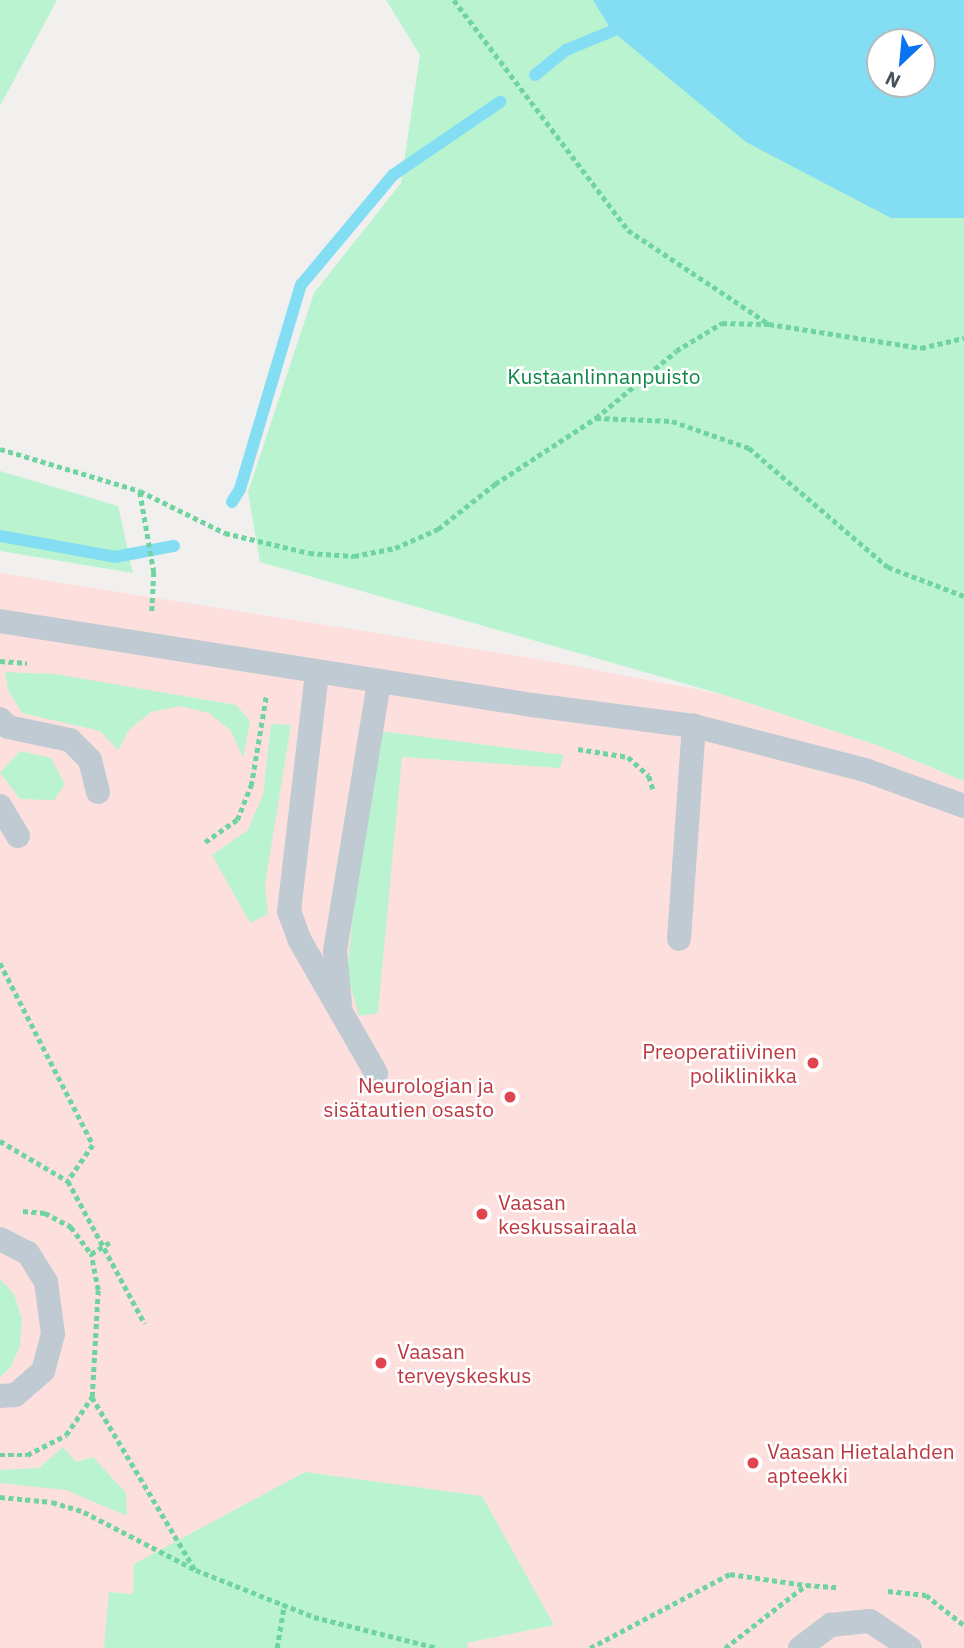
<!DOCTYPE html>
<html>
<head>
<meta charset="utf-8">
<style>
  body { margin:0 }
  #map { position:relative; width:964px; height:1648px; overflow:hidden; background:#f2efef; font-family:"IBM Plex Sans",sans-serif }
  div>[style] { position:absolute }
  .medical>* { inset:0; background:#fde0de }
  .green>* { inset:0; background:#baf3cf }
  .water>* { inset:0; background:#83def4 }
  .stream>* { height:12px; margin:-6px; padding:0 6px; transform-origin:6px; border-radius:6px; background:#83def4 }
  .path>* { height:4.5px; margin-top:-2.25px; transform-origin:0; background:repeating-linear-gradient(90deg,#6fd4a0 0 5px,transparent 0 8.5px) }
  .service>* { height:24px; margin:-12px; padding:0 12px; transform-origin:12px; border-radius:12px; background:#bfcad2 }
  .dots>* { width:19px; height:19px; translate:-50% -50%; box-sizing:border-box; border:4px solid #fff; border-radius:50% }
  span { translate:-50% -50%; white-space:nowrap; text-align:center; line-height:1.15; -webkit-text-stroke:5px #fff; paint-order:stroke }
  .park-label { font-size:21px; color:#0f8749 }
  .health-label { font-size:21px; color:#be3a42 }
  .right { translate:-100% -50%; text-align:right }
  .left { translate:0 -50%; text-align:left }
  .north { position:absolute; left:866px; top:28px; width:70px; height:70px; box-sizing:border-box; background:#fff; border:2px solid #b5babf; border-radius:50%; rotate:206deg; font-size:19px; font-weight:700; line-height:28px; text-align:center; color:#45535e }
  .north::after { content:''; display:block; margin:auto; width:24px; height:32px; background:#0973f2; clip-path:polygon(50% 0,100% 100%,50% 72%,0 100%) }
</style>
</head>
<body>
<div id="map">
  <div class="medical">
    <i style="clip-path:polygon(0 573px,544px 660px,721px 694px,877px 745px,964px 781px,964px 1648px,0 1648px)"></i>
  </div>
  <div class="green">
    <i style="clip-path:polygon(0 0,57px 0,0 106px)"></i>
    <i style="clip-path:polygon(386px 0,772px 0,880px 84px,922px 84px,964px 67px,964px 781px,877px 745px,721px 694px,260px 562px,248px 492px,314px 293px,401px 183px,420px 55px)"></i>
    <i style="clip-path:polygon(0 471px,118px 506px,133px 573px,0 551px)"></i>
    <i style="clip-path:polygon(5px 672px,55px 674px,236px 705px,250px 721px,243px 758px,231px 731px,209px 713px,180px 706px,151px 712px,129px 730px,118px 750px,100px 731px,22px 713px,8px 690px)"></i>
    <i style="clip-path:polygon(271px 724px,291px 725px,265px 884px,268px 914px,250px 923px,212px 855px,248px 830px,263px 795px)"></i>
    <i style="clip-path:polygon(380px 731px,564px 755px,560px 768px,402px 757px,378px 1013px,359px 1016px,347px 974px,360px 850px)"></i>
    <i style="clip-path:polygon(20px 751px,51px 758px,65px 784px,54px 800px,20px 799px,0 773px)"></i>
    <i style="clip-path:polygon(0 1279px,14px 1294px,22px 1319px,20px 1346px,11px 1367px,0 1377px)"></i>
    <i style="clip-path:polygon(63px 1447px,76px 1462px,93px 1457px,126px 1493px,127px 1516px,66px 1490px,0 1483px,0 1470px,39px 1468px)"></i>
    <i style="clip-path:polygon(305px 1472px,482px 1496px,554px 1625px,467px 1643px,468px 1648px,104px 1648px,109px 1592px,133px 1594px,134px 1564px)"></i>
  </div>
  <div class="water">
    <i style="clip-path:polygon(evenodd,593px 0,964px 0,964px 218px,891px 218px,746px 142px,612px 31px,593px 0,880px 42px,922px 42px,922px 84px,880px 84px,880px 42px)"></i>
  </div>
  <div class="stream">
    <i style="left:535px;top:75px;width:40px;rotate:-39deg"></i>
    <i style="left:566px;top:50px;width:50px;rotate:-22.4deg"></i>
    <i style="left:232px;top:502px;width:15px;rotate:-58deg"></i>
    <i style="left:240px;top:489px;width:213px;rotate:-73.4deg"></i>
    <i style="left:301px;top:285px;width:143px;rotate:-50.1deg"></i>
    <i style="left:393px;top:175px;width:130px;rotate:-34.3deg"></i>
    <i style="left:0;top:536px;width:117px;rotate:10.3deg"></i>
    <i style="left:115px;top:557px;width:60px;rotate:-10.6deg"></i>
  </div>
  <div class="path">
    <i style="left:454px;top:0;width:288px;rotate:52.9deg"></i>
    <i style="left:628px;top:230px;width:169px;rotate:33.7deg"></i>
    <i style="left:596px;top:418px;width:104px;rotate:-39.9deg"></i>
    <i style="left:676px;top:351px;width:54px;rotate:-31.3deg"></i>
    <i style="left:722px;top:323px;width:47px;rotate:1.2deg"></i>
    <i style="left:769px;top:324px;width:154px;rotate:9deg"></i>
    <i style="left:921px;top:348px;width:44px;rotate:-13.1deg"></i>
    <i style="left:0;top:449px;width:146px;rotate:16.7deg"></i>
    <i style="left:140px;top:491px;width:95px;rotate:26.3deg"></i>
    <i style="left:225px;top:533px;width:86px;rotate:13.4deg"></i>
    <i style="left:309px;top:553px;width:45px;rotate:3.8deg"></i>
    <i style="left:354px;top:556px;width:42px;rotate:-11deg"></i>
    <i style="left:395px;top:548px;width:47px;rotate:-23.8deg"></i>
    <i style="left:438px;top:529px;width:73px;rotate:-38.3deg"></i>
    <i style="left:495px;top:484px;width:121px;rotate:-33.2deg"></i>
    <i style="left:596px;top:418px;width:76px;rotate:2.3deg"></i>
    <i style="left:672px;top:421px;width:82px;rotate:19.3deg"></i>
    <i style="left:749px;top:448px;width:183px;rotate:40.6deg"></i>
    <i style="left:888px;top:567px;width:81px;rotate:20.9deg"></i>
    <i style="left:140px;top:492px;width:81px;rotate:80.1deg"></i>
    <i style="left:154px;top:572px;width:40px;rotate:92.9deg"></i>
    <i style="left:0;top:661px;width:27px;rotate:4deg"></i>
    <i style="left:578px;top:749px;width:51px;rotate:9.1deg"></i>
    <i style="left:628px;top:757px;width:28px;rotate:42deg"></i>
    <i style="left:649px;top:776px;width:14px;rotate:73deg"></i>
    <i style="left:205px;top:842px;width:39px;rotate:-35deg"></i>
    <i style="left:237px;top:820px;width:37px;rotate:-68deg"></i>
    <i style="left:251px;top:786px;width:91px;rotate:-80.5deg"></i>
    <i style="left:0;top:963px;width:204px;rotate:62.9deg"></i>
    <i style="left:93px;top:1145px;width:44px;rotate:124.8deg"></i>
    <i style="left:0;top:1141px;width:79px;rotate:30.5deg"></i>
    <i style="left:68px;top:1181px;width:162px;rotate:61.7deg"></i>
    <i style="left:23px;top:1211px;width:22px;rotate:5deg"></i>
    <i style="left:45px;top:1213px;width:30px;rotate:28deg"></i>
    <i style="left:71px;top:1227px;width:34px;rotate:53deg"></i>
    <i style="left:91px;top:1254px;width:22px;rotate:-32deg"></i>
    <i style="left:92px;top:1397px;width:201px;rotate:59.2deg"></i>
    <i style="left:0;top:1455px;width:27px"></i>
    <i style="left:27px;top:1455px;width:44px;rotate:-27.1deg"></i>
    <i style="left:66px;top:1435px;width:46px;rotate:-55.6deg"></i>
    <i style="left:92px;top:1397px;width:107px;rotate:-86.8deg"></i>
    <i style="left:98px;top:1290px;width:37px;rotate:-101deg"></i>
    <i style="left:0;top:1497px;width:52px;rotate:5.5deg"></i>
    <i style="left:52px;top:1502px;width:34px;rotate:17deg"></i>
    <i style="left:84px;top:1512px;width:126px;rotate:27.4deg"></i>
    <i style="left:196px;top:1570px;width:127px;rotate:21.7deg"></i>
    <i style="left:314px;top:1617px;width:127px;rotate:14.1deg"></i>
    <i style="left:888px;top:1591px;width:38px;rotate:6deg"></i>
    <i style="left:926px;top:1595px;width:48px;rotate:38.3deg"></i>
    <i style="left:277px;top:1648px;width:44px;rotate:-80.8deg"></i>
    <i style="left:590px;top:1648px;width:158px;rotate:-27.9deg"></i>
    <i style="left:730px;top:1574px;width:76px;rotate:8.3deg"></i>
    <i style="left:725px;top:1648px;width:103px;rotate:-37.9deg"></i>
    <i style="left:806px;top:1585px;width:31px;rotate:4deg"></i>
  </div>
  <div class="service">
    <i style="left:0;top:621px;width:539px;rotate:8.97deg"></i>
    <i style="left:532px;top:705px;width:163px;rotate:7.4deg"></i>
    <i style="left:694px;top:726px;width:177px;rotate:14.4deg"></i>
    <i style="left:865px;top:770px;width:105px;rotate:20deg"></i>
    <i style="left:317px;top:673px;width:240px;rotate:96.7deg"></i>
    <i style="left:289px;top:911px;width:30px;rotate:70deg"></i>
    <i style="left:299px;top:939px;width:155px;rotate:60.1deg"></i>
    <i style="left:0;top:719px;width:11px;rotate:45deg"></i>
    <i style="left:8px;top:727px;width:63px;rotate:11.8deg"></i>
    <i style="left:70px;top:740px;width:28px;rotate:45deg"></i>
    <i style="left:90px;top:760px;width:33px;rotate:76deg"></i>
    <i style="left:0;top:806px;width:35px;rotate:59deg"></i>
    <i style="left:679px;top:939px;width:214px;rotate:-86deg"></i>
    <i style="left:340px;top:1003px;width:52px;rotate:-95.5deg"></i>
    <i style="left:335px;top:951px;width:273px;rotate:-80.7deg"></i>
    <i style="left:0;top:1239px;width:31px;rotate:27deg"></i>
    <i style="left:28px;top:1253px;width:34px;rotate:58deg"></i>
    <i style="left:46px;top:1282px;width:52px;rotate:82.3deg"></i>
    <i style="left:53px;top:1334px;width:38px;rotate:105deg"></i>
    <i style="left:43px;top:1371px;width:37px;rotate:139deg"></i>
    <i style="left:15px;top:1395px;width:15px;rotate:176deg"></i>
    <i style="left:800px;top:1648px;width:39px;rotate:-37deg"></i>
    <i style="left:831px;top:1625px;width:39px;rotate:-6deg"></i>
    <i style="left:870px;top:1621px;width:48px;rotate:34deg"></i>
  </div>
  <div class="dots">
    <i style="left:813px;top:1063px;background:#e0444e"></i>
    <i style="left:510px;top:1097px;background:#e0444e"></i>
    <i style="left:482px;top:1214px;background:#e0444e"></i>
    <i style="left:381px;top:1363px;background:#e0444e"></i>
    <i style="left:753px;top:1463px;background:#e0444e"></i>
  </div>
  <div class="park-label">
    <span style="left:604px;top:376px">Kustaanlinnanpuisto</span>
  </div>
  <div class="health-label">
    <span class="right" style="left:797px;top:1063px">Preoperatiivinen<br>poliklinikka</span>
    <span class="right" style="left:494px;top:1097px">Neurologian ja<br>sisätautien osasto</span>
    <span class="left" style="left:498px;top:1214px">Vaasan<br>keskussairaala</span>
    <span class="left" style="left:397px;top:1363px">Vaasan<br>terveyskeskus</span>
    <span class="left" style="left:767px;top:1463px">Vaasan Hietalahden<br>apteekki</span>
  </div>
  <div class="north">N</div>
</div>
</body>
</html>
